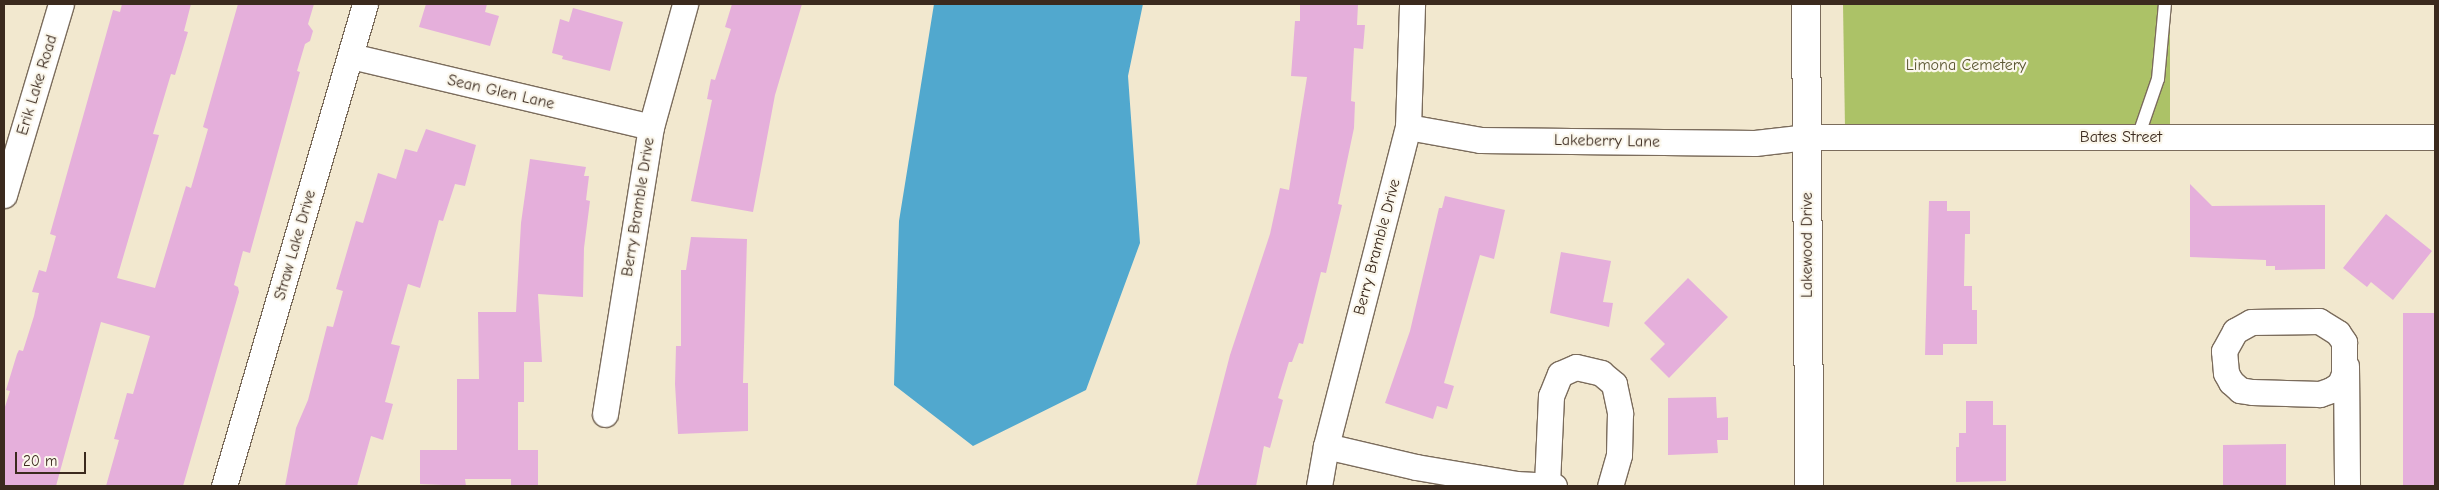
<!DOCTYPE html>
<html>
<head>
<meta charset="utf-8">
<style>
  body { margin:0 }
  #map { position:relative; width:2439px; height:490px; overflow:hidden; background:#f2e8cf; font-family:"Comic Neue",sans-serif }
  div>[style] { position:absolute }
  .green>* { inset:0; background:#acc267 }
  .water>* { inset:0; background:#51a8ce }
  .building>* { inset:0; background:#e5afdb }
  .roads { filter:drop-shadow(1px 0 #7b6c5c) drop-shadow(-1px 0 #7b6c5c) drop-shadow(0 1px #7b6c5c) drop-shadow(0 -1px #7b6c5c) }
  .lane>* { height:12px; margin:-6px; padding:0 6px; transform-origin:6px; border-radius:6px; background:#fff }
  .street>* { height:25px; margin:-12.5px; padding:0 12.5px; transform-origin:12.5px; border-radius:12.5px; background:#fff }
  .secondary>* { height:28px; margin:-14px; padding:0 14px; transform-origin:14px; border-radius:14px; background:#fff }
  span { translate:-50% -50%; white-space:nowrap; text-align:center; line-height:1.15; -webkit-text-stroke:4.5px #fbf7ec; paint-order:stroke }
  .park-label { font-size:16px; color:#5d5834 }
  .street-label { font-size:16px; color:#3b2a1e }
  .frame { position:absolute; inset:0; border:5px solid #3b2a1e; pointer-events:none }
  .scale { position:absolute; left:15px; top:452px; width:71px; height:22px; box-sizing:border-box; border:2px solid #3b2a1e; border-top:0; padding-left:6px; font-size:15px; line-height:18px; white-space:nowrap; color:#3b2a1e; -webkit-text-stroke:4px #fbf7ec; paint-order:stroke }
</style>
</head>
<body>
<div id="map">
  <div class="green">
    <i style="clip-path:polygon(1843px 4px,2170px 4px,2170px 126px,1845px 128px)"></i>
  </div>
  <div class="water">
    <i style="clip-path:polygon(934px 4px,1143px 4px,1128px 76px,1140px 243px,1086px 390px,973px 446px,894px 385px,899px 221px)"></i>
  </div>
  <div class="building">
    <i style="clip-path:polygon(122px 4px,191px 4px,184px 31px,188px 32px,175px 75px,171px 74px,153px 134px,159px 135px,117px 278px,155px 288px,186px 186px,191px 188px,208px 129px,203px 127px,238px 4px,314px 4px,308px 24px,313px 31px,310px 41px,305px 44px,297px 71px,300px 72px,250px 253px,243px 251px,234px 285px,238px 287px,239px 292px,183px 486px,106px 486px,119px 440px,114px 439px,127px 393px,133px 394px,150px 336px,101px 322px,56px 486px,4px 486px,4px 410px,10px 391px,6px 390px,17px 354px,19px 350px,23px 351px,34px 316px,39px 293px,32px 292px,39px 270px,46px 272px,56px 236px,50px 234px,113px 10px,120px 12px)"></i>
    <i style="clip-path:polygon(426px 4px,487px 4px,485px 12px,499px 16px,490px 46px,419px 27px)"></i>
    <i style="clip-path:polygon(732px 4px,802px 4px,775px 95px,753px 212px,691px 201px,712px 100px,707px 99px,711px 79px,715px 80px,731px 29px,725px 27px)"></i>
    <i style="clip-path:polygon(1300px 4px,1358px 4px,1357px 25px,1365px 25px,1363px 49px,1354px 48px,1351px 101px,1355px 102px,1354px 128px,1338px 204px,1342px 205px,1326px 273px,1321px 272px,1303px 344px,1299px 343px,1292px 362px,1289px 362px,1278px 398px,1283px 400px,1270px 448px,1264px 446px,1256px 486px,1196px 486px,1230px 355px,1270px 234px,1280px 188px,1289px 190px,1307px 77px,1291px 76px,1295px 21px,1300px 21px)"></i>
    <i style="clip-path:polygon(573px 8px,623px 22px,610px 71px,562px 59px,563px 56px,552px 53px,560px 19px,569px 22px)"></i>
    <i style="clip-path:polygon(426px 129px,476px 145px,465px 186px,455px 184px,443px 221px,439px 220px,420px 288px,408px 284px,391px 344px,400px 346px,385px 402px,393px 404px,383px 440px,371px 436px,357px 486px,285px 486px,296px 428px,308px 400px,327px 326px,333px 327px,343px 291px,336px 289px,356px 221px,363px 223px,378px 173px,396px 179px,405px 149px,417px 152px)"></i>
    <i style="clip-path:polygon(530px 159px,586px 167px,584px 176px,589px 176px,586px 200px,590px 201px,584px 248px,583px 297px,538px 294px,542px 362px,524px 362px,524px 402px,518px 402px,518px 450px,538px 450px,538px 486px,511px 486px,511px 479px,465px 479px,466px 486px,420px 484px,420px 450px,457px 450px,457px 379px,479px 379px,478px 312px,516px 312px,521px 223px)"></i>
    <i style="clip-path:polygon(2190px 184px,2212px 206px,2325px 205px,2325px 269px,2275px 270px,2275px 266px,2266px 266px,2266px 260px,2190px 257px)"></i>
    <i style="clip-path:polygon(1445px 196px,1505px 210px,1494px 259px,1480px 255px,1444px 383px,1454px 386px,1447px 409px,1437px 406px,1433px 419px,1385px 403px,1410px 331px,1439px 208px,1442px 208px)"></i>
    <i style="clip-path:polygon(1929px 201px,1947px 201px,1947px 211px,1970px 211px,1970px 234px,1965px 234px,1964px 286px,1972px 286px,1972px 310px,1977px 310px,1977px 344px,1943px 344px,1943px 355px,1925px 355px)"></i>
    <i style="clip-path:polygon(2386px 214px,2432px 251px,2393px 300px,2371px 282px,2367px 287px,2343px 268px)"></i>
    <i style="clip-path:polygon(691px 237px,747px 239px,743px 383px,748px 383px,748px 431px,678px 434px,675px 384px,676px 346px,681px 346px,681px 270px,686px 270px)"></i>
    <i style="clip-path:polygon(1561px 252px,1611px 261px,1603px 302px,1613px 303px,1609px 327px,1550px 313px)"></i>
    <i style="clip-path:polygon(1688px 278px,1728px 317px,1669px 378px,1650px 359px,1665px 344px,1644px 323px)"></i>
    <i style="clip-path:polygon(2403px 313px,2435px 313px,2435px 486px,2403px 486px)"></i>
    <i style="clip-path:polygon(1716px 397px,1717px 418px,1728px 417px,1728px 440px,1717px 440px,1718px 453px,1668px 455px,1668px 398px)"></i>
    <i style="clip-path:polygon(1966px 401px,1993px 401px,1993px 425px,2006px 425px,2006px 481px,1956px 482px,1956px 447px,1959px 447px,1959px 433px,1966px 433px)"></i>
    <i style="clip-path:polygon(2286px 444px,2286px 486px,2223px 486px,2223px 445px)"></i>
  </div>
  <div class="roads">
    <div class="lane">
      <i style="left:2138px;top:137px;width:61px;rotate:-71deg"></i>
      <i style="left:2158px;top:79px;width:75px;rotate:-84.7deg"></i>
    </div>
    <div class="street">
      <i style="left:351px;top:56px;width:308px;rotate:13.3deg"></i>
      <i style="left:1408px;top:127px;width:73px;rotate:10.2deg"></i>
      <i style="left:1480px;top:140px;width:275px;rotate:0.6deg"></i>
      <i style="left:1755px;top:143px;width:51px;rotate:-6.7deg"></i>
      <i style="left:1806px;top:137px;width:629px"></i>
      <i style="left:4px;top:195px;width:199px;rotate:-73.4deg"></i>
      <i style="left:2319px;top:321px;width:22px;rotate:32deg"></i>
      <i style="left:2338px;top:333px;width:11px;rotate:56deg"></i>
      <i style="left:2344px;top:342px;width:32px;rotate:90deg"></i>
      <i style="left:2344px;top:374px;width:11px;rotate:112deg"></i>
      <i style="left:2340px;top:384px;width:11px;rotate:146deg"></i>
      <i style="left:2331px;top:390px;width:12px;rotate:160deg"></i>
      <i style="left:2320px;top:394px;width:68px;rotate:-178.3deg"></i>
      <i style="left:2252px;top:392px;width:12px;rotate:-171deg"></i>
      <i style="left:2240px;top:390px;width:12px;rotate:-138deg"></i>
      <i style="left:2231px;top:382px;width:10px;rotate:-119deg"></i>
      <i style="left:2226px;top:373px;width:22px;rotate:-95deg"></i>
      <i style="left:2224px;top:351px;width:23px;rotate:-61deg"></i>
      <i style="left:2235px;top:331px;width:18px;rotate:-29deg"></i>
      <i style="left:2251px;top:322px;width:68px;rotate:-0.8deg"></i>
      <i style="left:2346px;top:366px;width:120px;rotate:89.5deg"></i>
      <i style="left:605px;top:414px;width:291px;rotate:-80.9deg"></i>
      <i style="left:651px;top:127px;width:128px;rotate:-74.5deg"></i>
      <i style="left:1326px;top:446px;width:92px;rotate:13.1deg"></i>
      <i style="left:1416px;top:467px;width:101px;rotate:9.6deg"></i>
      <i style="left:1516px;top:484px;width:38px;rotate:3deg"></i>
      <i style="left:1547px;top:484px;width:88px;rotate:-87.4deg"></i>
      <i style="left:1551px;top:396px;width:24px;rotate:-68deg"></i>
      <i style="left:1560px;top:374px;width:17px;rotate:-24deg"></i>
      <i style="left:1576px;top:367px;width:26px;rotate:13deg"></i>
      <i style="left:1601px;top:373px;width:17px;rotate:40deg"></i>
      <i style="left:1614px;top:384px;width:30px;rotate:78deg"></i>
      <i style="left:1620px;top:413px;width:42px;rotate:91.4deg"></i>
      <i style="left:1619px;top:455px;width:32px;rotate:106deg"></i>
      <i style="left:224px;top:486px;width:502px;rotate:-73.69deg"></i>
      <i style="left:1319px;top:486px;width:41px;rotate:-80.1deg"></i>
      <i style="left:1326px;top:446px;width:329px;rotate:-75.6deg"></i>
      <i style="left:1408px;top:127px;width:123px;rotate:-88.1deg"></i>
    </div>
    <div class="secondary">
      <i style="left:1806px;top:4px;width:482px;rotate:89.6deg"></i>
    </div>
  </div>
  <div class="park-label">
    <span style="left:1966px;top:65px">Limona Cemetery</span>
  </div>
  <div class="street-label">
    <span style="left:37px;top:85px;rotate:-73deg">Erik Lake Road</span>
    <span style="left:501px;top:92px;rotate:13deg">Sean Glen Lane</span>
    <span style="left:2121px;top:137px">Bates Street</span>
    <span style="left:1607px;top:141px;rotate:1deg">Lakeberry Lane</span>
    <span style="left:638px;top:207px;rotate:-81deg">Berry Bramble Drive</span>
    <span style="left:295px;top:245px;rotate:-74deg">Straw Lake Drive</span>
    <span style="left:1807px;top:245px;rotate:-90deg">Lakewood Drive</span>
    <span style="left:1377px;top:247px;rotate:-75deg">Berry Bramble Drive</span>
  </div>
  <div class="frame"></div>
  <div class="scale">20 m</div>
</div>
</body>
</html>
